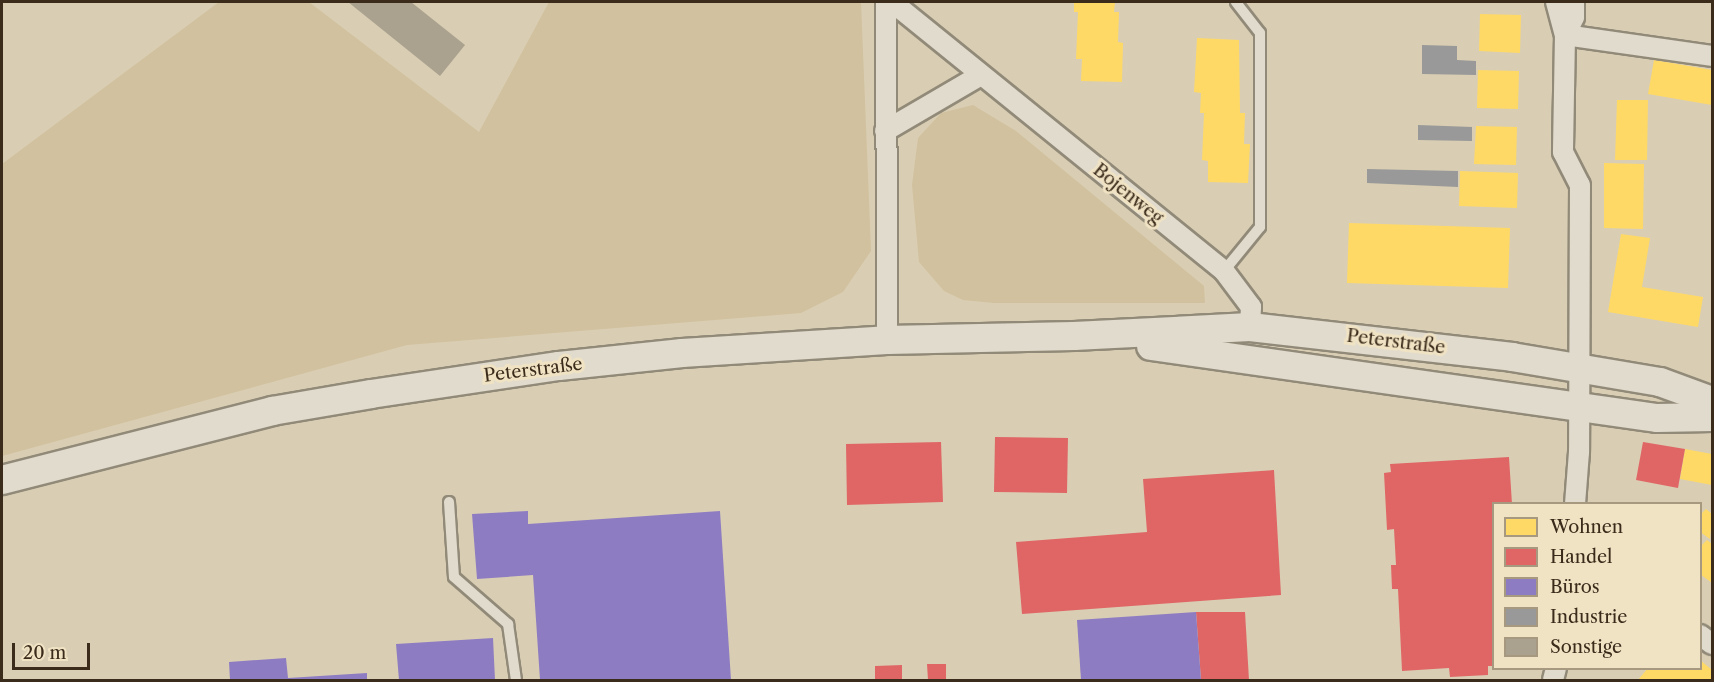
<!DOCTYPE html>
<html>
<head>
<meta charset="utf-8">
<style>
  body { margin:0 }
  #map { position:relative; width:1714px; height:682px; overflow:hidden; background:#d9ceb3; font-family:"Libre Caslon Text",serif }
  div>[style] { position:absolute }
  .green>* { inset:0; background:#d1c19e }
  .homes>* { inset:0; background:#ffd966 }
  .shops>* { inset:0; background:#e06666 }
  .offices>* { inset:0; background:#8e7cc3 }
  .industry>* { inset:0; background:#999 }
  .building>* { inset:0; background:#aaa28f }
  .roads { filter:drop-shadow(2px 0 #928a79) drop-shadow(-2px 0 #928a79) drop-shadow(0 2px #928a79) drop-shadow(0 -2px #928a79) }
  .service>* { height:10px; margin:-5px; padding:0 5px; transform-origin:5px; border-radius:5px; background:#e1dbcd }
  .minor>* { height:20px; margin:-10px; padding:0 10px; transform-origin:10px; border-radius:10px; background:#e1dbcd }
  .secondary>* { height:28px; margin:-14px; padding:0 14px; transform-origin:14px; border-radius:14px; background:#e1dbcd }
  span { translate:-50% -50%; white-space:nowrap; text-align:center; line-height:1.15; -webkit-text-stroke:6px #f0e3c4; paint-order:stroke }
  .street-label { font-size:18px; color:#3a2b1a }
  .frame { position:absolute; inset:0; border:3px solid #3a2b1a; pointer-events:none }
  .legend { position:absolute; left:1492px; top:502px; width:210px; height:168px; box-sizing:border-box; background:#f0e3c4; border:2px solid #a79980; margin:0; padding:8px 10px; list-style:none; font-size:18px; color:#3a2b1a }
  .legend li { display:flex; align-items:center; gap:12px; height:30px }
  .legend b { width:30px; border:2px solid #a79980 }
  .scale { position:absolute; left:12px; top:643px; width:78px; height:27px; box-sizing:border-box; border:3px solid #3a2b1a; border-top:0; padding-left:8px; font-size:18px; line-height:21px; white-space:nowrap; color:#3a2b1a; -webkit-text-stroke:4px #f0e3c4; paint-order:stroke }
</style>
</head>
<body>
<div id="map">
  <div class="green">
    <i style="clip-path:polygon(219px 2px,309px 2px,479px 132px,549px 2px,861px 2px,871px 251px,843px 292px,801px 313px,407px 345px,2px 456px,2px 164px)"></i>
    <i style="clip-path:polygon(973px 105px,1016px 131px,1204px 286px,1205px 303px,994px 303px,963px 300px,944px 291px,919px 262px,912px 185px,918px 138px,941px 113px)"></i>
  </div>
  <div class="homes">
    <i style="clip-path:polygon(1074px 2px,1115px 2px,1114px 12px,1119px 12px,1118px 42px,1123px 43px,1122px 82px,1081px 81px,1082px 59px,1076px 59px,1078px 12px,1074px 12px)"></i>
    <i style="clip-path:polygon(1480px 14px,1521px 15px,1520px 53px,1479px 51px)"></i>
    <i style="clip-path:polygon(1197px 38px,1239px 40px,1240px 113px,1245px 113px,1244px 144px,1250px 144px,1248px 183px,1208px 182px,1208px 161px,1202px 160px,1204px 113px,1200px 113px,1201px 93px,1194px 92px)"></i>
    <i style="clip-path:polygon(1654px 60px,1712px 70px,1712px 105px,1648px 94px)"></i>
    <i style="clip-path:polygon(1478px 70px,1519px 71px,1518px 109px,1477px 108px)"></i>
    <i style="clip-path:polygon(1617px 100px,1648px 100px,1647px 160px,1615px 160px)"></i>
    <i style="clip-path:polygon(1476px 126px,1517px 127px,1516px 165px,1474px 164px)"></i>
    <i style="clip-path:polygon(1604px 163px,1644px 164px,1643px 229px,1604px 228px)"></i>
    <i style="clip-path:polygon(1460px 171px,1518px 173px,1517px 208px,1459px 206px)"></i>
    <i style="clip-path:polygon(1349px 223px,1510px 228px,1508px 288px,1347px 283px)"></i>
    <i style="clip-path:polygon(1621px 234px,1650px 238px,1642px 287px,1703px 297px,1698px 327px,1608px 312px)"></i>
    <i style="clip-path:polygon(1685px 449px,1712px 454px,1712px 485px,1680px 479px)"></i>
    <i style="clip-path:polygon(1706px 509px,1712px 514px,1710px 539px,1700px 532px,1700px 515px)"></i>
    <i style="clip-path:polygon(1707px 540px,1712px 544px,1712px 583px,1700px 574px,1700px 547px)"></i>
    <i style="clip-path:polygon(1700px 660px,1712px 670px,1712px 680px,1638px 680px,1648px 668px,1700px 668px)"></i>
  </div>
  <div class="shops">
    <i style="clip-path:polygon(995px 437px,1068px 438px,1067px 493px,994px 492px)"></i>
    <i style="clip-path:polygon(941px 442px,943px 502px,847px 505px,846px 444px)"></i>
    <i style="clip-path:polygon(1643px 442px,1685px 449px,1678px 488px,1636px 480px)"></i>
    <i style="clip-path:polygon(1509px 457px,1512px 504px,1494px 504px,1494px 666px,1488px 666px,1488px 675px,1450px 677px,1449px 668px,1402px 671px,1398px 589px,1392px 589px,1391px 565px,1396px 565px,1394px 529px,1387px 530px,1384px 473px,1391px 472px,1390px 464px)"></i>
    <i style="clip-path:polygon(1274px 470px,1281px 595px,1022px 614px,1016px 542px,1147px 532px,1143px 479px)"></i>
    <i style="clip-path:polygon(1196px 612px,1245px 612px,1249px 680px,1201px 680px)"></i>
    <i style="clip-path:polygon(927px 664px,946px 664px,946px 680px,928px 680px)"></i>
    <i style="clip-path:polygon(902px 665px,902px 680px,875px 680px,875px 666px)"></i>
  </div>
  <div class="offices">
    <i style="clip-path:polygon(528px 511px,528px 524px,720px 511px,731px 680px,540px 680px,533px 575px,477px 579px,472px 514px)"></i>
    <i style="clip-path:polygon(1196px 612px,1201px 680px,1081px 680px,1077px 620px)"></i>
    <i style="clip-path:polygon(493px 638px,495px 680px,399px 680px,396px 644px)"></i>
    <i style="clip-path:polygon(286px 658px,288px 678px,367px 673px,367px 680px,230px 680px,229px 662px)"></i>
  </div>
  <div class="industry">
    <i style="clip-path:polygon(1422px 45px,1457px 46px,1457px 60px,1476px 61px,1476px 75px,1422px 74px)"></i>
    <i style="clip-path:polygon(1418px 125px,1472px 127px,1472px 141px,1418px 140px)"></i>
    <i style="clip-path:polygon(1367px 169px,1458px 171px,1458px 187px,1367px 183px)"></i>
  </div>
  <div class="building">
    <i style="clip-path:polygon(348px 2px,411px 2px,465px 45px,440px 76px)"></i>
  </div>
  <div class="roads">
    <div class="service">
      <i style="left:1224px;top:271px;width:57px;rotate:-50.7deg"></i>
      <i style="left:1260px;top:227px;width:194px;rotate:-90deg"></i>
      <i style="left:1260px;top:33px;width:39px;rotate:-128deg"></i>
      <i style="left:449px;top:502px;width:75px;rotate:86.2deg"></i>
      <i style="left:454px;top:577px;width:72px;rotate:41deg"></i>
      <i style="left:508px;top:624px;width:57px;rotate:81.9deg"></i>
    </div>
    <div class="minor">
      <i style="left:886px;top:2px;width:338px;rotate:89.8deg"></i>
      <i style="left:892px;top:2px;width:427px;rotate:39deg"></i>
      <i style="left:1224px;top:271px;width:45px;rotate:53.1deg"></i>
      <i style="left:1251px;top:307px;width:20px;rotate:93deg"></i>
      <i style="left:1556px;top:2px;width:34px;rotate:75deg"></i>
      <i style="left:1565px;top:35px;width:117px;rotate:91deg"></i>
      <i style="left:1563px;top:152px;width:37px;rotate:63deg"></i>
      <i style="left:1580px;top:185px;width:267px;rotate:90.2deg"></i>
      <i style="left:1579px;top:452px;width:52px;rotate:94.4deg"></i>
      <i style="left:1565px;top:35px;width:148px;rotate:8.1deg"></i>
      <i style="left:1565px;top:35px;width:20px;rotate:-63deg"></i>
      <i style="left:1574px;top:17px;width:15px;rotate:-90deg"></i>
      <i style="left:885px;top:131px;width:111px;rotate:-30.3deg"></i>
      <i style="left:1700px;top:635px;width:15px;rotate:37deg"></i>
      <i style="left:1553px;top:680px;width:12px;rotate:-76deg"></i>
    </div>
    <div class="secondary">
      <i style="left:1151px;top:346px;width:511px;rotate:8.1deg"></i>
      <i style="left:1657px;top:418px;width:55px;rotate:-1deg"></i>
      <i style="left:2px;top:480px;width:279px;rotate:-14.3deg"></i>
      <i style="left:272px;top:411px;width:100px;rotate:-9.7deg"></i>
      <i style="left:371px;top:394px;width:190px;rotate:-8.5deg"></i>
      <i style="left:559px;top:366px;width:124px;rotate:-6deg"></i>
      <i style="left:682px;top:353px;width:205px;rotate:-3.6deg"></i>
      <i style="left:887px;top:340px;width:187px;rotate:-1.2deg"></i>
      <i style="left:1074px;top:336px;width:176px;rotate:-2.9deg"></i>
      <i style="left:1250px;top:327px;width:264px;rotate:6.5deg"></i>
      <i style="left:1512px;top:357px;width:150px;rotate:9.6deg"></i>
      <i style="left:1660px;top:382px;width:55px;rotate:20.1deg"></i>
    </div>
  </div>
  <div class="street-label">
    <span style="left:1128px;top:194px;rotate:39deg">Bojenweg</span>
    <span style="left:1396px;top:342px;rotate:7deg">Peterstraße</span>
    <span style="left:533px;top:370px;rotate:-7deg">Peterstraße</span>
  </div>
  <div class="frame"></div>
  <ul class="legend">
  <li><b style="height:16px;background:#ffd966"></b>Wohnen</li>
  <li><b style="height:16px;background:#e06666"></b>Handel</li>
  <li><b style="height:16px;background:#8e7cc3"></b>Büros</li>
  <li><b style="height:16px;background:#999"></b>Industrie</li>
  <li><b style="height:16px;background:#aaa28f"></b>Sonstige</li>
  </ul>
  <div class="scale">20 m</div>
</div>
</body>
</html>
